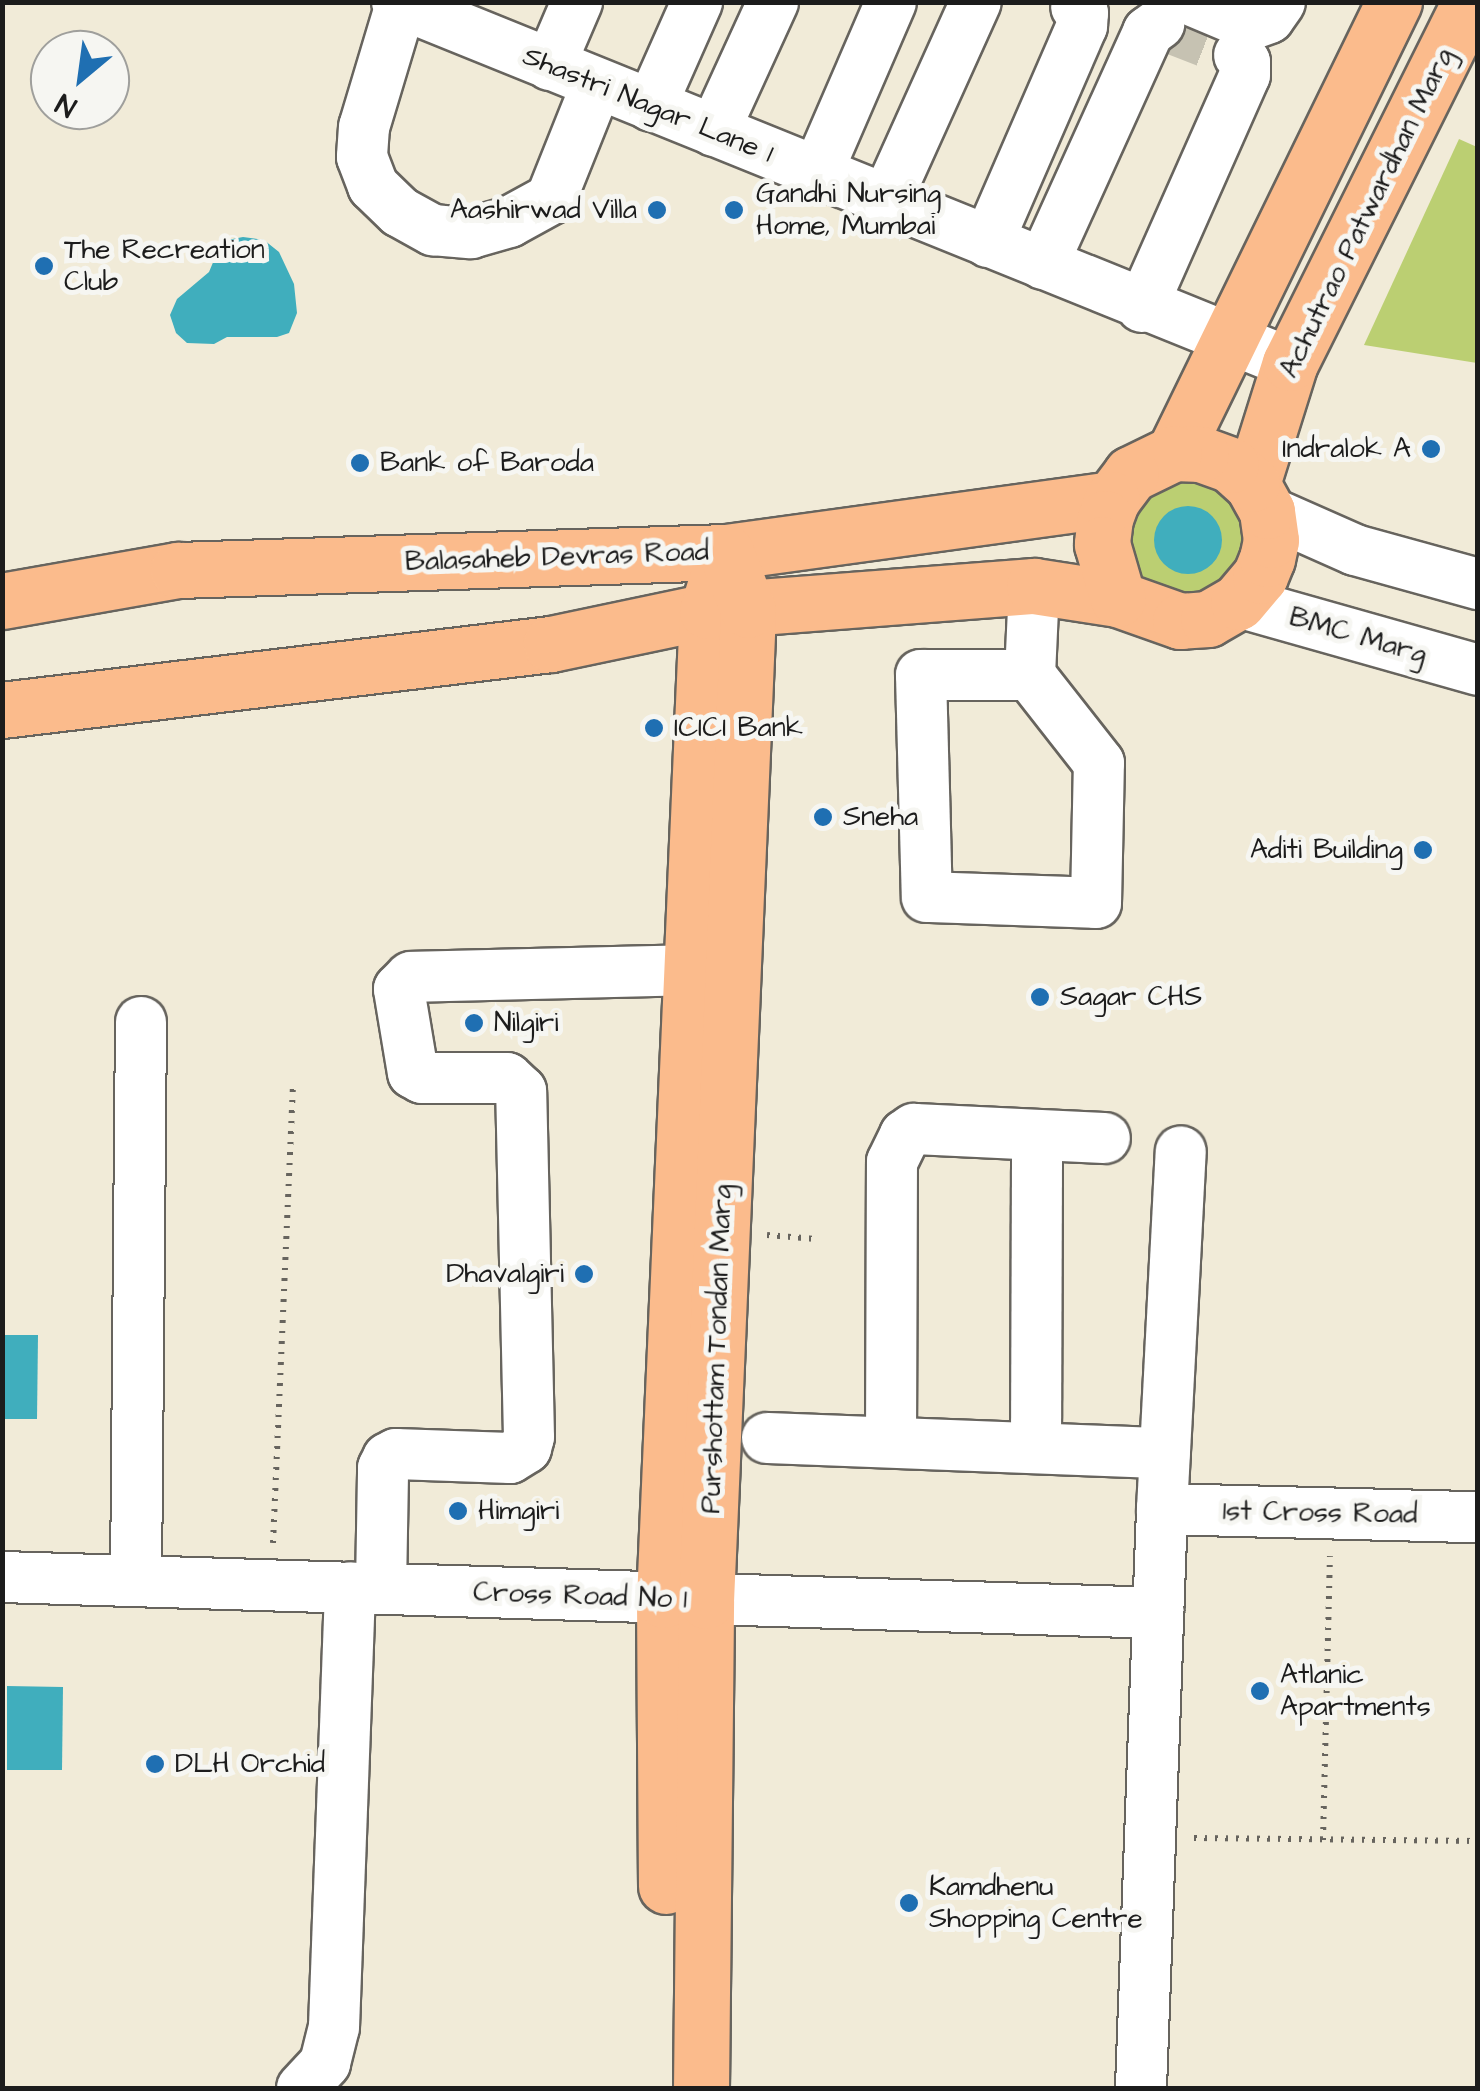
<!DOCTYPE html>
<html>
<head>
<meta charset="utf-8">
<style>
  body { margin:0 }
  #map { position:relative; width:1480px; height:2091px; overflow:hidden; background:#f1ebd8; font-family:"Architects Daughter",sans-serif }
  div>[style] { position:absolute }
  .green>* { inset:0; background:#bbcf72 }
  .water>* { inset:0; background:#40aebd }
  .round { border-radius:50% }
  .minor-tunnel>* { height:50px; margin-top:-25px; transform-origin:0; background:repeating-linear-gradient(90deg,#c6c2b2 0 50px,transparent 0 75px) }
  .path>* { height:6px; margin-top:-3px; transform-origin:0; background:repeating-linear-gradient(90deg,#67645e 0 2.5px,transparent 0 10.5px) }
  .roads { filter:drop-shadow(2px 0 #67645e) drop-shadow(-2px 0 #67645e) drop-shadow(0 2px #67645e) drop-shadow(0 -2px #67645e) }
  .minor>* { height:50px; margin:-25px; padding:0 25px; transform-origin:25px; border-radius:25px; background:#fff }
  .major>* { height:55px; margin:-27.5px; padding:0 27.5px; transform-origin:27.5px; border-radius:27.5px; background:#fbbb8c }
  .dots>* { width:28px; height:28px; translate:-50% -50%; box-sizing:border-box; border:5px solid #f6f6f2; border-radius:50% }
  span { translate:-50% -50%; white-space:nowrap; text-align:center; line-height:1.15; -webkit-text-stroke:10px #f6f6f2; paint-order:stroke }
  .street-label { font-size:28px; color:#1c1c1c }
  .poi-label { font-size:28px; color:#1c1c1c }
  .left { translate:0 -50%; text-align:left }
  .right { translate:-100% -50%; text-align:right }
  .frame { position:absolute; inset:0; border:5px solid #1c1c1c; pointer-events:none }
  .north { position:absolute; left:30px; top:30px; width:100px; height:100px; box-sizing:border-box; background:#f6f6f2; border:2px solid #9f9f9c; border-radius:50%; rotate:209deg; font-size:28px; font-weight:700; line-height:40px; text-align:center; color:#1c1c1c }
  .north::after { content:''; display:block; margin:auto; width:35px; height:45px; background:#1f6fb2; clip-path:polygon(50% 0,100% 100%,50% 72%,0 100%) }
</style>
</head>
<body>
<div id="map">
  <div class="green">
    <i style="clip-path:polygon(1459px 139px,1477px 147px,1477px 363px,1364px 345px)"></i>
    <i style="clip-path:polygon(1186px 477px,1208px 481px,1239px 504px,1248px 530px,1242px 567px,1191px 600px,1150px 588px,1131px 564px,1126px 543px,1135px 506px,1149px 490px)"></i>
  </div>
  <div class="water">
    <i style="clip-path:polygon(243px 237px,264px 240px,279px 252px,294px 284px,297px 313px,289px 333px,277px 337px,227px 337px,214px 344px,187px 343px,176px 333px,170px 315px,177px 299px,209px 272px,222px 241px)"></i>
    <i class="round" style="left:1154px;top:506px;width:68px;height:68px"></i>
    <i style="clip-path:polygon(3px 1335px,38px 1335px,37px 1419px,3px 1419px)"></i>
    <i style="clip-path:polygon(7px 1686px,63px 1687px,62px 1770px,7px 1770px)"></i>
  </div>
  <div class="minor-tunnel">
    <i style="left:1159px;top:24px;width:86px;rotate:21.2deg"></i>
  </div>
  <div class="path">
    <i style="left:767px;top:1235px;width:49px;rotate:4.7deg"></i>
    <i style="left:273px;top:1543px;width:461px;rotate:-87.5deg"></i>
    <i style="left:1194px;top:1838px;width:284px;rotate:0.6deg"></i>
    <i style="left:1323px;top:1840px;width:284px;rotate:-88.6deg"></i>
  </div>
  <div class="roads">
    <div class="minor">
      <i style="left:397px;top:2px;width:963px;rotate:22.01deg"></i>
      <i style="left:1195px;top:2px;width:60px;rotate:22.7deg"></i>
      <i style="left:1250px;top:25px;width:20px;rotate:-20deg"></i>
      <i style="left:1269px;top:18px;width:19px;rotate:-55deg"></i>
      <i style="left:401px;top:4px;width:128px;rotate:106.7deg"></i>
      <i style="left:364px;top:127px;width:30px;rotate:94deg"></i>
      <i style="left:362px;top:157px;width:31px;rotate:69deg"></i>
      <i style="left:373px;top:186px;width:37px;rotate:44deg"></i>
      <i style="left:400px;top:212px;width:38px;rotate:29deg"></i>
      <i style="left:433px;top:230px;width:38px;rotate:5deg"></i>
      <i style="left:471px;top:233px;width:40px;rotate:-16deg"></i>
      <i style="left:509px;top:222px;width:48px;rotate:-28.7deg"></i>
      <i style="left:551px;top:199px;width:124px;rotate:-68.2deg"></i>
      <i style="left:550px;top:65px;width:69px;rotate:-66.8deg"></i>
      <i style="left:651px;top:106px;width:114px;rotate:-66.1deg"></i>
      <i style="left:714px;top:131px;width:142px;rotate:-65.4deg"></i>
      <i style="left:817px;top:173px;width:186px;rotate:-66.6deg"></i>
      <i style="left:886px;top:201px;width:218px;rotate:-65.7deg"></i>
      <i style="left:988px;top:242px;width:236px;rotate:-66.5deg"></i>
      <i style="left:1082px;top:26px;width:13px;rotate:-86deg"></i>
      <i style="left:1083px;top:13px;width:9px;rotate:-139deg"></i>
      <i style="left:1043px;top:264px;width:255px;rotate:-65.6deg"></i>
      <i style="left:1148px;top:32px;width:14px;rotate:-36deg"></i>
      <i style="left:1142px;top:307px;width:254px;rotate:-66.1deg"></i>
      <i style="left:1245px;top:75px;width:13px;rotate:-90deg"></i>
      <i style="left:1245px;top:62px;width:9px;rotate:-131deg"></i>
      <i style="left:1267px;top:511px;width:96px;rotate:23.9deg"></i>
      <i style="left:1355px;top:550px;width:128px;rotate:15.5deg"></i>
      <i style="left:1238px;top:602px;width:249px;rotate:15.8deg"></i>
      <i style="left:1030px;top:675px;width:109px;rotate:180deg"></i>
      <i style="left:921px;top:675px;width:222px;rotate:88.5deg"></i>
      <i style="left:927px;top:897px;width:169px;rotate:2deg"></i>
      <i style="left:1096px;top:903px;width:140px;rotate:-88.8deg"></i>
      <i style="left:1099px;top:763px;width:112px;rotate:-128.1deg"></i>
      <i style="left:1030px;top:675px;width:89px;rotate:-87.4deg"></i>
      <i style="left:767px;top:1438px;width:398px;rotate:2.2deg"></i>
      <i style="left:891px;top:1442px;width:280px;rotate:-89.8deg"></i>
      <i style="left:892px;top:1162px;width:30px;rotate:-64deg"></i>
      <i style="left:905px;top:1135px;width:11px;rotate:-34deg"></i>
      <i style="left:914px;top:1129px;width:191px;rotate:2.7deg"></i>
      <i style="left:1036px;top:1448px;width:313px;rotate:-89.8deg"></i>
      <i style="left:1162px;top:1509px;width:316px;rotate:1.5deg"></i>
      <i style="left:2px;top:1577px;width:1157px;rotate:1.78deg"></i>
      <i style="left:136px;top:1581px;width:559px;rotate:-89.49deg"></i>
      <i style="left:381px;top:1588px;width:120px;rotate:-89deg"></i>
      <i style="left:383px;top:1468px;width:11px;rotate:-63deg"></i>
      <i style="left:388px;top:1458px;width:9px;rotate:-27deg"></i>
      <i style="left:396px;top:1454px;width:114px;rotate:2deg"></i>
      <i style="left:510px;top:1458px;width:19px;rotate:-32deg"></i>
      <i style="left:526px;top:1448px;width:11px;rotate:-75deg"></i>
      <i style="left:529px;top:1437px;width:346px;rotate:-91.3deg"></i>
      <i style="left:521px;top:1091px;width:19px;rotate:-137deg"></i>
      <i style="left:507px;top:1078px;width:85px;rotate:180deg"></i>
      <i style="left:422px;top:1078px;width:10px;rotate:-151deg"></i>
      <i style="left:413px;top:1073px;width:85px;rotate:-99.5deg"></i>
      <i style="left:399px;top:989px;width:17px;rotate:-45deg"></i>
      <i style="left:411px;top:977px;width:281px;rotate:-1.4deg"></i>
      <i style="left:302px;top:2088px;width:34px;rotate:-47deg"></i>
      <i style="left:325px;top:2063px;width:37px;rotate:-76deg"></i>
      <i style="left:334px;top:2027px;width:440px;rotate:-87.9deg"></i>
      <i style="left:1141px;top:2088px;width:579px;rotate:-87.92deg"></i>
      <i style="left:1162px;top:1509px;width:358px;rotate:-87deg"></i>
    </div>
    <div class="major">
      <i style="left:1174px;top:453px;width:502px;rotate:-64deg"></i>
      <i style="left:1252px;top:484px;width:127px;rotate:-72.6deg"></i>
      <i style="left:1290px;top:363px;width:403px;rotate:-63.5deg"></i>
      <i style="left:2px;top:601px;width:179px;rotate:-10deg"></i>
      <i style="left:178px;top:570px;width:548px;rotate:-1.88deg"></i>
      <i style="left:726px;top:552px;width:390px;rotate:-7.8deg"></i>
      <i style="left:2px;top:710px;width:553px;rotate:-6.86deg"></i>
      <i style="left:551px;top:644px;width:159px;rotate:-11.9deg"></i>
      <i style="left:707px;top:611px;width:328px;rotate:-4.4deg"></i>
      <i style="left:1034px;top:586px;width:85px;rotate:8.8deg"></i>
      <i style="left:1118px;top:599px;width:66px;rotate:19.5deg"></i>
      <i style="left:1180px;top:621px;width:28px;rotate:-4deg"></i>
      <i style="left:1208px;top:619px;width:34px;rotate:-30deg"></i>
      <i style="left:1238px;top:602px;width:34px;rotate:-50deg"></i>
      <i style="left:1260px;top:576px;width:18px;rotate:-68deg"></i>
      <i style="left:1267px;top:559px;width:19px;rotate:-78deg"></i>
      <i style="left:1271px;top:540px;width:29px;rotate:-98deg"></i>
      <i style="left:1267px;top:511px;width:31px;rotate:-119deg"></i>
      <i style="left:1252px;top:484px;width:28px;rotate:-138deg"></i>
      <i style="left:1231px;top:465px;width:32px;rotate:-160deg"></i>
      <i style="left:1201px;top:454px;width:27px;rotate:-178deg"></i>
      <i style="left:1174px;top:453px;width:48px;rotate:154deg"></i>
      <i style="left:1131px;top:474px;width:31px;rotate:127deg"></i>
      <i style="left:1112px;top:499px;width:20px;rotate:110deg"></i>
      <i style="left:1105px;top:518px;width:26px;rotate:97deg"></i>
      <i style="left:1102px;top:544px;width:57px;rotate:73.8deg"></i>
      <i style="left:666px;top:1886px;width:286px;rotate:-90.4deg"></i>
      <i style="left:664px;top:1600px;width:990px;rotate:-87.51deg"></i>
      <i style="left:707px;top:611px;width:34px;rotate:-73deg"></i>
      <i style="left:701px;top:2088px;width:487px;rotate:-89.4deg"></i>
      <i style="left:706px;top:1601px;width:992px;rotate:-87.57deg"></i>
      <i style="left:748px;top:610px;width:62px;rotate:-110.8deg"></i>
    </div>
  </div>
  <div class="dots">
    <i style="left:657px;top:210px;background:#1f6fb2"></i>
    <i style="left:734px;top:210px;background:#1f6fb2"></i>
    <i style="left:44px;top:266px;background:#1f6fb2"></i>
    <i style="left:1431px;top:449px;background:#1f6fb2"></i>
    <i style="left:360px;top:463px;background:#1f6fb2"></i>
    <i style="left:654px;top:728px;background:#1f6fb2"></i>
    <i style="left:823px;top:817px;background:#1f6fb2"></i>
    <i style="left:1423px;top:850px;background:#1f6fb2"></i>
    <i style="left:1040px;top:997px;background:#1f6fb2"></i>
    <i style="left:474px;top:1023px;background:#1f6fb2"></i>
    <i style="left:584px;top:1274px;background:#1f6fb2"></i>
    <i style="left:458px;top:1511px;background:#1f6fb2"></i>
    <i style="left:1260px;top:1691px;background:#1f6fb2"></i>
    <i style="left:155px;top:1764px;background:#1f6fb2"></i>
    <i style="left:909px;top:1903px;background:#1f6fb2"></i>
  </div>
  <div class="street-label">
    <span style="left:648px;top:105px;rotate:22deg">Shastri Nagar Lane 1</span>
    <span style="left:1367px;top:213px;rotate:-64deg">Achutrao Patwardhan Marg</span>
    <span style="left:557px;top:557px;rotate:-2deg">Balasaheb Devras Road</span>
    <span style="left:1358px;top:636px;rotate:16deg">BMC Marg</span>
    <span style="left:717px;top:1349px;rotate:-88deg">Purshottam Tondan Marg</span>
    <span style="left:1320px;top:1513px;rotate:1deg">1st Cross Road</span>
    <span style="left:580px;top:1596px;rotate:2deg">Cross Road No 1</span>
  </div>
  <div class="poi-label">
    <span class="left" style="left:756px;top:210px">Gandhi Nursing<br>Home, Mumbai</span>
    <span class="right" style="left:637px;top:210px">Aashirwad Villa</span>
    <span class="left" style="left:64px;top:266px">The Recreation<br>Club</span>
    <span class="right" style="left:1411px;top:449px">Indralok A</span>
    <span class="left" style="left:380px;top:463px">Bank of Baroda</span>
    <span class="left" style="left:674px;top:728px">ICICI Bank</span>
    <span class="left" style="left:843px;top:817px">Sneha</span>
    <span class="right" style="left:1403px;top:850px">Aditi Building</span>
    <span class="left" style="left:1060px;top:997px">Sagar CHS</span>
    <span class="left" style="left:494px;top:1023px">Nilgiri</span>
    <span class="right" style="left:564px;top:1274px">Dhavalgiri</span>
    <span class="left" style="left:478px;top:1511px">Himgiri</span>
    <span class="left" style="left:1280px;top:1691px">Atlanic<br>Apartments</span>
    <span class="left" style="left:175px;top:1764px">DLH Orchid</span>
    <span class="left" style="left:929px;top:1903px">Kamdhenu<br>Shopping Centre</span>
  </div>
  <div class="frame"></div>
  <div class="north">N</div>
</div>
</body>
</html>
